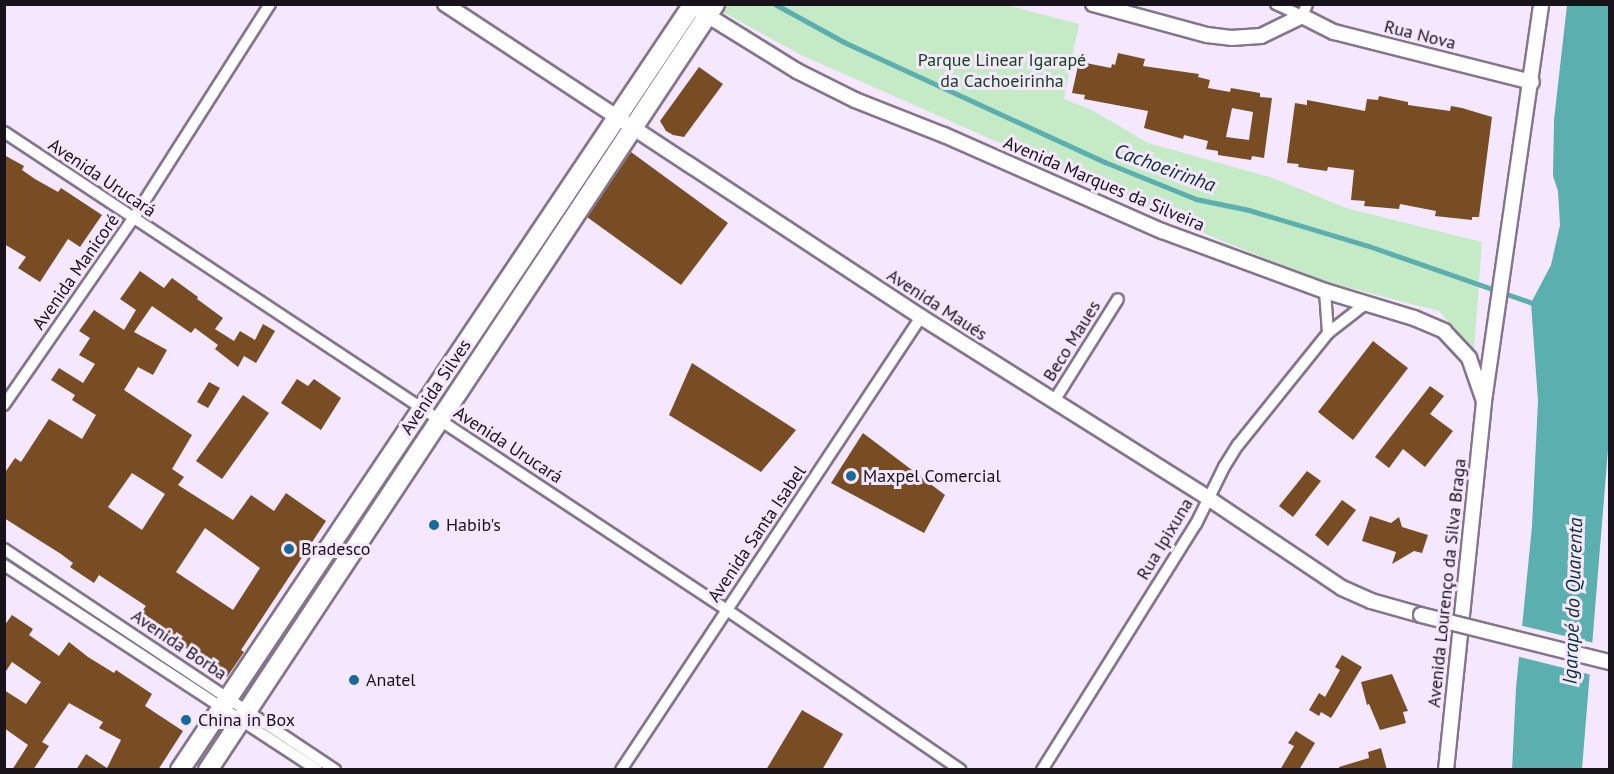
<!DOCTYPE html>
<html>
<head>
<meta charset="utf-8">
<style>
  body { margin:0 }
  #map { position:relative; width:1614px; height:774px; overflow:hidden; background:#f5e7fd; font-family:"PT Sans",sans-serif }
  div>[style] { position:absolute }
  .green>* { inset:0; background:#c5eac6 }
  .water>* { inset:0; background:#5cafaf }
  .pier>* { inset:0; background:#f5e7fd }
  .stream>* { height:4.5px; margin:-2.25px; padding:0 2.25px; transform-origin:2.25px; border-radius:2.25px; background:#5cafaf }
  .building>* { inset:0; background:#784d23 }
  .roads { filter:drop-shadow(2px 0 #84758d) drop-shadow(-2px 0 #84758d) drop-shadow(0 2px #84758d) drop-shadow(0 -2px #84758d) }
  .minor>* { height:10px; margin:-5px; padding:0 5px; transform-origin:5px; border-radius:5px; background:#fff }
  .tertiary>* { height:14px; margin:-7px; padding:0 7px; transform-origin:7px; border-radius:7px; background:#fff }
  .primary>* { height:18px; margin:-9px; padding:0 9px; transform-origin:9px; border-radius:9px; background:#fff }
  .bridges { filter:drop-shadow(2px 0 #84758d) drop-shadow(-2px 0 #84758d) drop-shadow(0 2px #84758d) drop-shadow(0 -2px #84758d) }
  .tertiary-bridge>* { height:14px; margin:-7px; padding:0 7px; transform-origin:7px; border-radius:7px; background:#fff }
  .dots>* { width:16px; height:16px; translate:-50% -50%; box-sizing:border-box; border:3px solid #f5e7fd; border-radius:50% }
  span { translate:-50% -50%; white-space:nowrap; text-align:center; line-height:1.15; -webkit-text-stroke:6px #f5e7fd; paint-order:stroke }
  .street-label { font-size:18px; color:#18121b }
  .park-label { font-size:18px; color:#12451a }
  .poi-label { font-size:18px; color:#18121b }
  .left { translate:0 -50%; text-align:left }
  .water-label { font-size:20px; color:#073232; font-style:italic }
  .frame { position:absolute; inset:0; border:6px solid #18121b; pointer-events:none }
</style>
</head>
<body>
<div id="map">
  <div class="green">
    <i style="clip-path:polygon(710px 5px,1007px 5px,1079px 24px,1064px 99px,1092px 110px,1148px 143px,1273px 178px,1346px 208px,1482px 242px,1474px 350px,1439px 311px,1319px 280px,1215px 238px,801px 55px)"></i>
  </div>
  <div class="water">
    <i style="clip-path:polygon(1567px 5px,1609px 5px,1610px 425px,1582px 769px,1512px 770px,1516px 688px,1532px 526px,1538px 401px,1531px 303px,1551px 265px,1560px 225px,1558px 191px,1553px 176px,1554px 120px)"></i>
  </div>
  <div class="pier">
    <i style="clip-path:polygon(1519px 625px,1594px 643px,1592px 675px,1516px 656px)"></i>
  </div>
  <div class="stream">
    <i style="left:775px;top:4px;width:79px;rotate:28.8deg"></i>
    <i style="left:844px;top:42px;width:287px;rotate:24.7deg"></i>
    <i style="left:1105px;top:162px;width:98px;rotate:22.1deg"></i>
    <i style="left:1196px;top:199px;width:54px;rotate:11.7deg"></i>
    <i style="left:1249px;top:210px;width:125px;rotate:16.7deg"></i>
    <i style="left:1369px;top:246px;width:177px;rotate:19.2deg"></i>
  </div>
  <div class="building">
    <i style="clip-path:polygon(evenodd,1118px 53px,1145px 59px,1143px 66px,1199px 74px,1198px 77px,1210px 80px,1208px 88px,1230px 92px,1231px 88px,1260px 93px,1260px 97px,1272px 98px,1264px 158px,1252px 156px,1251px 160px,1218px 155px,1218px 151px,1206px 149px,1208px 141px,1184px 135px,1183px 139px,1144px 128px,1148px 111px,1084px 99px,1085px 95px,1072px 93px,1078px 66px,1085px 67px,1086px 63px,1111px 68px,1112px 64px,1115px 65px,1118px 53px,1232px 108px,1253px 112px,1249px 140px,1226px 137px,1232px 108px)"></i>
    <i style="clip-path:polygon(699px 67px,723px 84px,684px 137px,673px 135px,666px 131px,660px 121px)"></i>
    <i style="clip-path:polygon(1379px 96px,1408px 102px,1408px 105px,1450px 111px,1451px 106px,1462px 108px,1492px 117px,1479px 217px,1472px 217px,1472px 220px,1435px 216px,1436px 211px,1400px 204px,1399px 209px,1364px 206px,1365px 201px,1351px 200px,1354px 170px,1328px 167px,1327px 171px,1298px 167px,1299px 164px,1287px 163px,1295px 103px,1307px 105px,1307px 100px,1365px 111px,1367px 99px,1378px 100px)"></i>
    <i style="clip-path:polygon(631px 152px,728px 223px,681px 285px,587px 217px)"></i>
    <i style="clip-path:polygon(4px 155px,24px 166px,22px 170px,35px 179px,58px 192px,61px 188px,102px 215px,80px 247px,68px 239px,40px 282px,18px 268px,26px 257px,4px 244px)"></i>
    <i style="clip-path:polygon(evenodd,140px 271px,164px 288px,172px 278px,198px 297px,197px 299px,223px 318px,215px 329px,234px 341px,240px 331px,255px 340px,263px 324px,275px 331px,256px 363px,244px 356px,238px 367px,215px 349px,218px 345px,195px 328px,191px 333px,152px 306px,134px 332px,167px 350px,153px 375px,138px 367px,124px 390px,192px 435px,172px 469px,184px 477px,178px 485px,233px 520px,251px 495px,274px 511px,286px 493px,326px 521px,241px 650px,244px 652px,227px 677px,139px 615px,146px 606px,99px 575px,94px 583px,70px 567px,73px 563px,61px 554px,4px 518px,4px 474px,15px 458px,21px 462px,49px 419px,82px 439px,96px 415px,72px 400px,75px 395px,51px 380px,59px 368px,83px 383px,95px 364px,79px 355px,90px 338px,79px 331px,94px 310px,124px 330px,136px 310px,120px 299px,140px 271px,132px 473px,165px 494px,142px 530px,108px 507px,132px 473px,140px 271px,205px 528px,260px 568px,233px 610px,176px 572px,205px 528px)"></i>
    <i style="clip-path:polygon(1373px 341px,1408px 368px,1353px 440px,1318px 412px)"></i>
    <i style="clip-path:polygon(692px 363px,796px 430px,761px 472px,669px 415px)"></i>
    <i style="clip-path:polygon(297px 379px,308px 386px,314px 379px,341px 398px,321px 430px,281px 403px)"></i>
    <i style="clip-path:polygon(209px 382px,220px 388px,208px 408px,197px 402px)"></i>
    <i style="clip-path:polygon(1430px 386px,1444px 396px,1430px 414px,1453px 431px,1425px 467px,1403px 449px,1389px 468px,1375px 457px)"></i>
    <i style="clip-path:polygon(243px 395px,269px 413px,222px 479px,196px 461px)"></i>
    <i style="clip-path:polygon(863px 433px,945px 495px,924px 533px,831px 483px)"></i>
    <i style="clip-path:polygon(1307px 471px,1321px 481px,1293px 517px,1279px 506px)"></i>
    <i style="clip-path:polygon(1342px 500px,1356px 510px,1328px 546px,1315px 535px)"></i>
    <i style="clip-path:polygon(1370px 516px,1391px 523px,1399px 517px,1402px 527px,1428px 535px,1422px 553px,1414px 551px,1392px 564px,1396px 552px,1362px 541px)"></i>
    <i style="clip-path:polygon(12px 615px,33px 629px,29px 635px,59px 656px,69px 642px,88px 657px,114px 673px,116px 670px,152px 694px,145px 706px,183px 731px,158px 770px,76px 770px,86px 754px,107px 768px,121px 740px,99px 728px,103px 722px,69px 703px,42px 742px,49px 746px,33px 770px,12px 770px,28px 745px,4px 728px,4px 690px,26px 704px,41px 682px,12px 662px,4px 674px,4px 626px)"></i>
    <i style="clip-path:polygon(1342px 655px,1362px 667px,1331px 718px,1321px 712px,1319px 716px,1309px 710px,1319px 693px,1325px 697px,1340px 670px,1335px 667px)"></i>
    <i style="clip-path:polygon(1392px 674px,1408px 711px,1403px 712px,1406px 723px,1380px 730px,1369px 704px,1367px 705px,1361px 682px)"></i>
    <i style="clip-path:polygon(802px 710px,843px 734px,822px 770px,766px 770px)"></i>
    <i style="clip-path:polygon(1296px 731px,1315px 743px,1299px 770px,1280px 770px,1294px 746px,1288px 743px)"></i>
    <i style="clip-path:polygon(1381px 748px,1387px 770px,1340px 770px,1339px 767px,1369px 758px,1368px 752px)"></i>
  </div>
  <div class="roads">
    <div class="minor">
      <i style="left:1276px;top:4px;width:29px;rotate:25deg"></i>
      <i style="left:1302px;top:16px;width:13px;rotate:-67deg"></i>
      <i style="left:4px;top:132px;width:867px;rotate:33.47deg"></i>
      <i style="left:727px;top:610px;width:283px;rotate:34.4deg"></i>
      <i style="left:1325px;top:291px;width:42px;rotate:85.9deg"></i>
      <i style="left:1054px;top:401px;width:120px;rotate:-57.9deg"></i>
      <i style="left:4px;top:405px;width:226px;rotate:-55.3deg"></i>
      <i style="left:133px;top:219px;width:255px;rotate:-57.5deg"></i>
      <i style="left:4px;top:549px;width:398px;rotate:33.7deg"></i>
      <i style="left:4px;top:565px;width:374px;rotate:33.2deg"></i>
      <i style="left:621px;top:770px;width:543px;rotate:-56.49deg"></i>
      <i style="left:1042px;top:770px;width:290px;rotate:-58deg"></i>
      <i style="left:1196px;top:524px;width:64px;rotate:-63.8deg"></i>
      <i style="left:1224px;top:467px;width:26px;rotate:-58deg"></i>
      <i style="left:1238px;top:445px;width:144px;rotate:-51.2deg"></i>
      <i style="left:1328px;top:333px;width:46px;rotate:-37.9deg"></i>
    </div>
    <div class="tertiary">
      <i style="left:445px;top:4px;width:570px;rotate:33.33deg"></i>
      <i style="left:921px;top:317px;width:339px;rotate:32.2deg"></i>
      <i style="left:1208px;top:498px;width:161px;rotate:33.9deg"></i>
      <i style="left:1342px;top:588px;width:32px;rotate:24deg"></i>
      <i style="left:1371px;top:601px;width:52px;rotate:15.6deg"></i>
      <i style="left:689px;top:4px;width:127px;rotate:31.8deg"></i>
      <i style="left:797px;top:71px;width:65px;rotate:26.6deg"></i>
      <i style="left:855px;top:100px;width:96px;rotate:21.5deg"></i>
      <i style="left:944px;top:135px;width:238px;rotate:23.8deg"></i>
      <i style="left:1162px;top:231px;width:174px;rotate:20.2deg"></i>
      <i style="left:1325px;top:291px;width:93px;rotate:16.9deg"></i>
      <i style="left:1414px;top:318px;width:33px;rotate:23deg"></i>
      <i style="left:1444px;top:331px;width:37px;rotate:47deg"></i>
      <i style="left:1469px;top:358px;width:46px;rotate:70.8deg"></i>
      <i style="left:1093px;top:4px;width:118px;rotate:15.2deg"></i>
      <i style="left:1207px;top:35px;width:24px;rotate:7deg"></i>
      <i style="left:1231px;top:38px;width:30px;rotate:-4deg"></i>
      <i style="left:1261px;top:36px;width:46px;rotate:-26deg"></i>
      <i style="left:1302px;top:16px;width:36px;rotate:27deg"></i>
      <i style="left:1334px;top:32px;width:204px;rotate:14.2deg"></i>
      <i style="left:1446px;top:770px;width:371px;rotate:-84.1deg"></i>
      <i style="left:1484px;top:401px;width:401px;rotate:-81.8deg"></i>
    </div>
    <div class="primary">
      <i style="left:180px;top:770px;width:922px;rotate:-56.19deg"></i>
      <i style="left:208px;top:770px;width:919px;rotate:-56.5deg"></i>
    </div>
  </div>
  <div class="bridges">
    <div class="tertiary-bridge">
      <i style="left:1421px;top:615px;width:195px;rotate:14deg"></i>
    </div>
  </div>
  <div class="dots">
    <i style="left:851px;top:476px;background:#176a9b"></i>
    <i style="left:434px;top:525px;background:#176a9b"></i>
    <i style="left:289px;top:549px;background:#176a9b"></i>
    <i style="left:354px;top:680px;background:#176a9b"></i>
    <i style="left:186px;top:720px;background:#176a9b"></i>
  </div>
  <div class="street-label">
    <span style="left:1420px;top:35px;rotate:14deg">Rua Nova</span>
    <span style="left:102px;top:178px;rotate:34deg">Avenida Urucará</span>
    <span style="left:1104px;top:184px;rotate:23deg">Avenida Marques da Silveira</span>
    <span style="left:76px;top:272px;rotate:-55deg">Avenida Manicoré</span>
    <span style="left:937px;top:305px;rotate:33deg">Avenida Maués</span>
    <span style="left:1072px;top:341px;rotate:-58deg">Beco Maues</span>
    <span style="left:436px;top:387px;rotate:-56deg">Avenida Silves</span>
    <span style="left:508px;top:445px;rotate:33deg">Avenida Urucará</span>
    <span style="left:757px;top:534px;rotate:-56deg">Avenida Santa Isabel</span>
    <span style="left:1165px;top:539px;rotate:-59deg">Rua Ipixuna</span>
    <span style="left:1447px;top:583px;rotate:-84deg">Avenida Lourenço da Silva Braga</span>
    <span style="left:179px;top:645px;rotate:34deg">Avenida Borba</span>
  </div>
  <div class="park-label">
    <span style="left:1002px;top:71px">Parque Linear Igarapé<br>da Cachoeirinha</span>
  </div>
  <div class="poi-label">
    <span class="left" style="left:863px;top:476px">Maxpel Comercial</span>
    <span class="left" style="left:446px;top:525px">Habib's</span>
    <span class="left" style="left:301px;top:549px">Bradesco</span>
    <span class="left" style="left:366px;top:680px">Anatel</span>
    <span class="left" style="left:198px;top:720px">China in Box</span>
  </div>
  <div class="water-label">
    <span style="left:1165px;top:168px;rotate:20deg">Cachoeirinha</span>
    <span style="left:1573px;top:601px;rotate:-88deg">Igarapé do Quarenta</span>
  </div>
  <div class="frame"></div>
</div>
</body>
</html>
